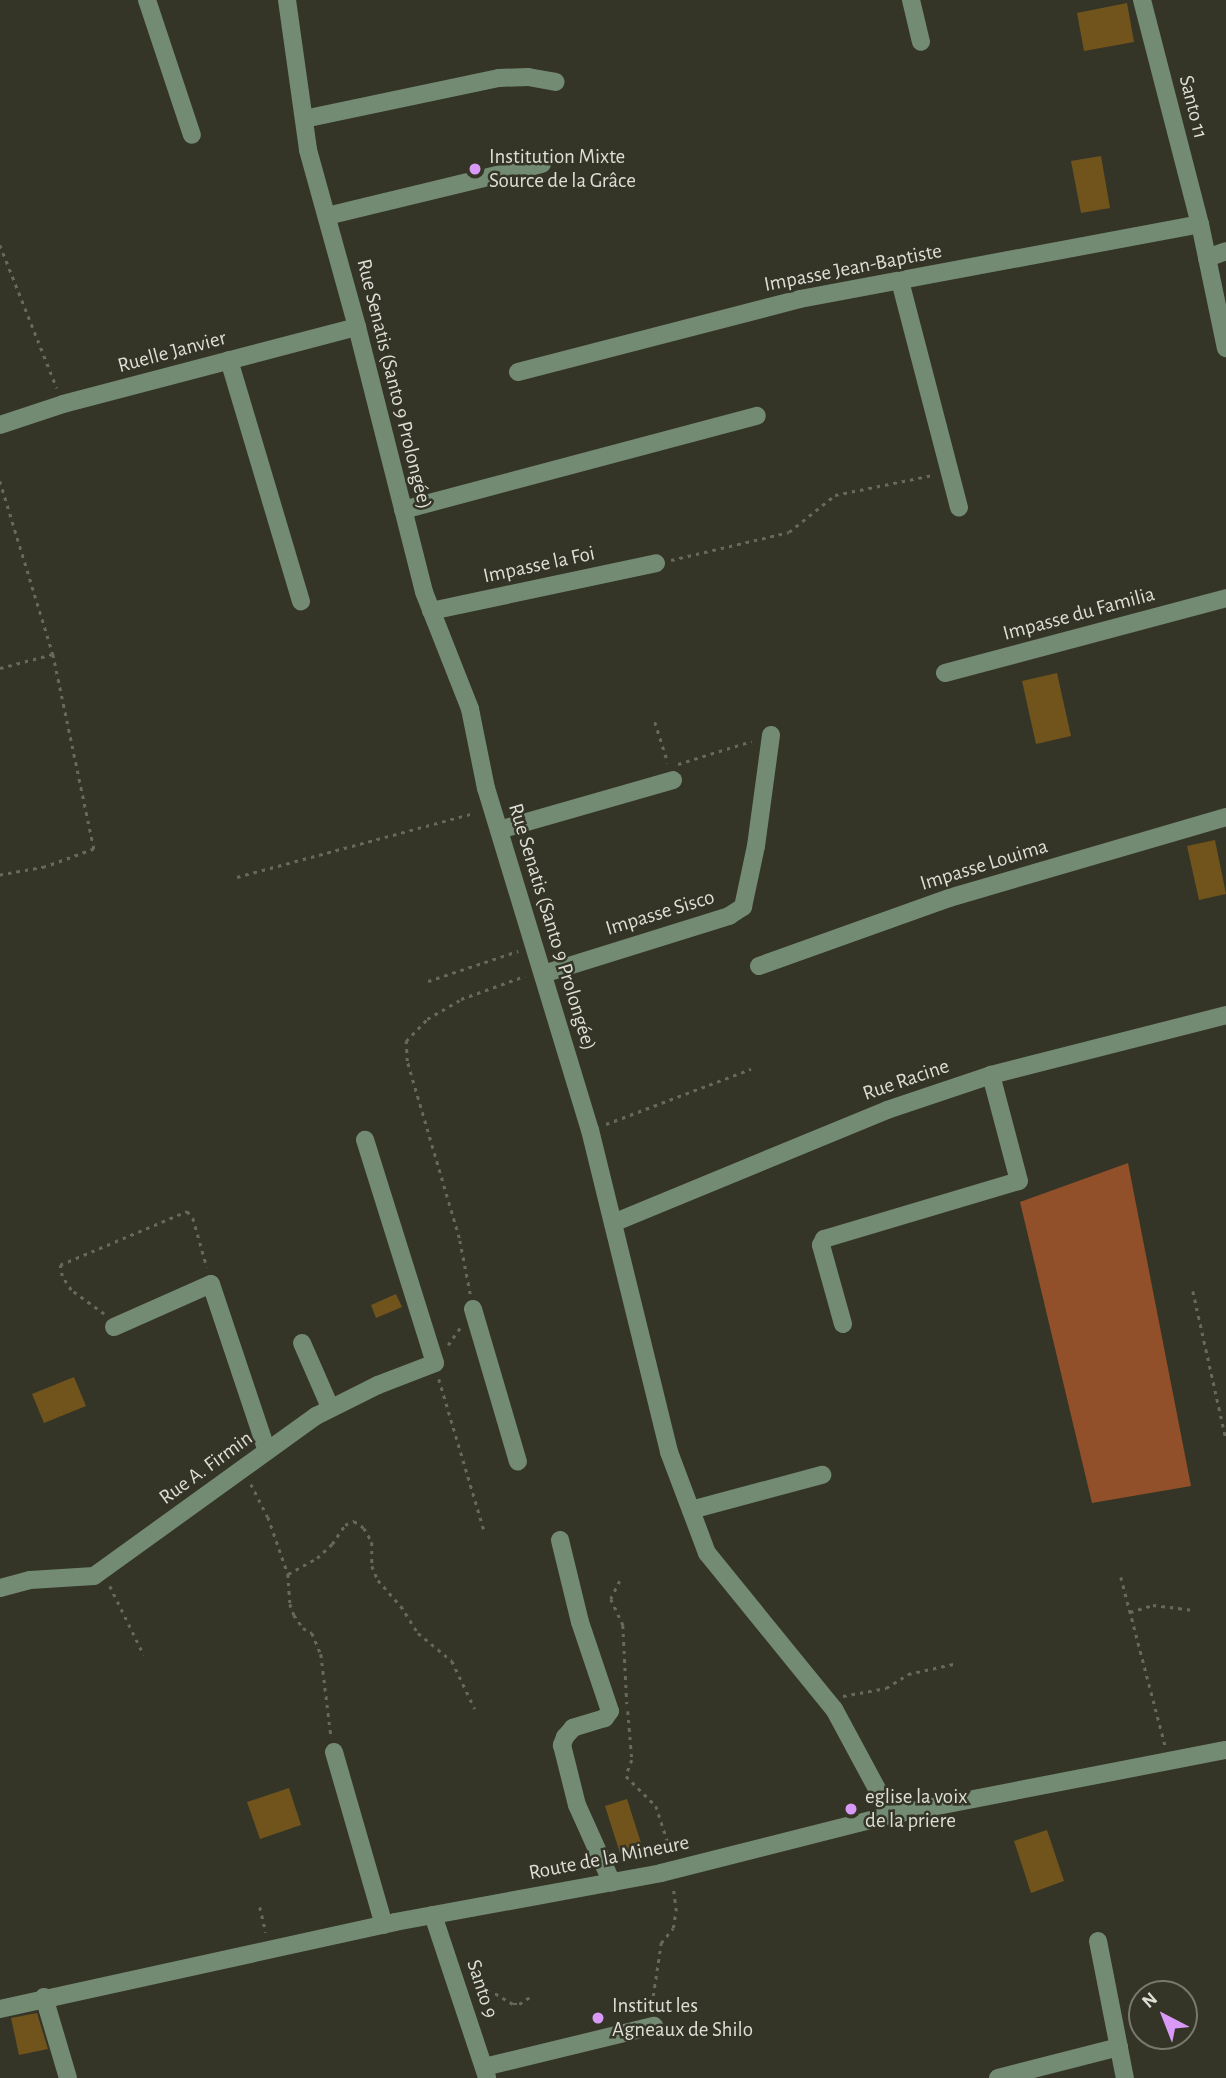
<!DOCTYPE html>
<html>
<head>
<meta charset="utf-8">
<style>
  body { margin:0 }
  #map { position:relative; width:1226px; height:2078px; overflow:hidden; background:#343527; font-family:"Alegreya Sans",sans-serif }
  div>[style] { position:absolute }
  .forest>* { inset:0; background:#915029 }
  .building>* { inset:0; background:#70541c }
  .path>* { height:2.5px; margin-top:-1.25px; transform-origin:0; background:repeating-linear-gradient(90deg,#68695d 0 3.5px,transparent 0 8.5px) }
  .minor>* { height:18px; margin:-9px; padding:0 9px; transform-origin:9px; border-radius:9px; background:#748b73 }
  .dots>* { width:19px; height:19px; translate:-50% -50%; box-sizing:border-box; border:4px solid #343527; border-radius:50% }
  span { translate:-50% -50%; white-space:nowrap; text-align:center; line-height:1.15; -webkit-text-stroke:5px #343527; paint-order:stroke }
  .street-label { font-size:21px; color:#ddded5 }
  .poi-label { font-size:21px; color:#ddded5 }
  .left { translate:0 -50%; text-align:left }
  .north { position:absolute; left:1128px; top:1980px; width:70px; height:70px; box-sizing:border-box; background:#343527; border:2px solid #78796d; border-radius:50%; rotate:318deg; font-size:19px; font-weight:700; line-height:28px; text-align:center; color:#ddded5 }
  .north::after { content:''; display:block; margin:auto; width:24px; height:32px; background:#d99af7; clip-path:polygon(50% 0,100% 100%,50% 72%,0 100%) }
</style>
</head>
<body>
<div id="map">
  <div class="forest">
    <i style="clip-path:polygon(1128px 1163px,1191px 1486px,1092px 1503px,1020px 1202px)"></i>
  </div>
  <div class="building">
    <i style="clip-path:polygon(1127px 3px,1134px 42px,1084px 51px,1077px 13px)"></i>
    <i style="clip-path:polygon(1101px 156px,1110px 208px,1081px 213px,1071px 161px)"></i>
    <i style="clip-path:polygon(1057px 673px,1071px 736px,1036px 744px,1022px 681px)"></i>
    <i style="clip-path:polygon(1215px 840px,1226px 894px,1199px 900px,1187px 846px)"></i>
    <i style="clip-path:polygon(396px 1294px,402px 1307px,376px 1318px,371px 1305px)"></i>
    <i style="clip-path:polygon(74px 1377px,86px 1406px,44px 1423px,32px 1394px)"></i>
    <i style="clip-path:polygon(289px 1788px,301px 1825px,260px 1839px,247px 1802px)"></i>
    <i style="clip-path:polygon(627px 1799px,642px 1846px,620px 1853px,605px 1806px)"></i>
    <i style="clip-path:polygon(1047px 1830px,1064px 1881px,1031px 1893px,1014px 1841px)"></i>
    <i style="clip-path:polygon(37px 2013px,48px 2049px,19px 2055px,11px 2018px)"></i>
  </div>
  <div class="path">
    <i style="left:0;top:245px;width:154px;rotate:68.3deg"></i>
    <i style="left:0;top:481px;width:181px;rotate:73deg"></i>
    <i style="left:53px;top:654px;width:199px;rotate:78.1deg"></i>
    <i style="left:94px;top:849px;width:52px;rotate:159.8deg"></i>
    <i style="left:45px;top:867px;width:46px;rotate:169.9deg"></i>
    <i style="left:671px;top:560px;width:121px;rotate:-13.3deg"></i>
    <i style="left:789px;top:532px;width:59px;rotate:-38.8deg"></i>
    <i style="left:835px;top:495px;width:100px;rotate:-11.5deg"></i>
    <i style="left:0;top:668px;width:55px;rotate:-14.8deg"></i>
    <i style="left:655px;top:722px;width:43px;rotate:72.4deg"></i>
    <i style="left:678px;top:764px;width:77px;rotate:-17.3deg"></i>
    <i style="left:237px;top:877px;width:246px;rotate:-15.1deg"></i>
    <i style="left:428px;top:981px;width:95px;rotate:-18.4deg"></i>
    <i style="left:606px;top:1124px;width:155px;rotate:-20.8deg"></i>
    <i style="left:1193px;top:1291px;width:152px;rotate:77.4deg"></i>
    <i style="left:470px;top:1294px;width:57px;rotate:-101.1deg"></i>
    <i style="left:459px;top:1238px;width:184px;rotate:-106.4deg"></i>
    <i style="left:407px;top:1061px;width:20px;rotate:-93deg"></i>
    <i style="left:406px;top:1041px;width:30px;rotate:-46deg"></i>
    <i style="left:427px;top:1019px;width:39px;rotate:-30deg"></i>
    <i style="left:461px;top:999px;width:68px;rotate:-19.8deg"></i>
    <i style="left:104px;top:1314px;width:41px;rotate:-144deg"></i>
    <i style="left:71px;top:1290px;width:17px;rotate:-123deg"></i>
    <i style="left:62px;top:1276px;width:11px;rotate:-100deg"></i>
    <i style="left:60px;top:1265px;width:138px;rotate:-23deg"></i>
    <i style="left:187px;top:1211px;width:9px;rotate:49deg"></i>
    <i style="left:193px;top:1218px;width:51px;rotate:74.1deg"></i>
    <i style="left:448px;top:1345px;width:21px;rotate:-55deg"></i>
    <i style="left:439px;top:1379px;width:161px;rotate:73.4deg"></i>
    <i style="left:251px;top:1484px;width:37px;rotate:63deg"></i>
    <i style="left:268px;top:1517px;width:60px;rotate:70.7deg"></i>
    <i style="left:288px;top:1574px;width:30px;rotate:86deg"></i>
    <i style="left:290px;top:1604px;width:12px;rotate:70deg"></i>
    <i style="left:294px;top:1615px;width:16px;rotate:55deg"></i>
    <i style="left:303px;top:1628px;width:10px;rotate:29deg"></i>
    <i style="left:312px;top:1633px;width:23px;rotate:67deg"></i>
    <i style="left:321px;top:1654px;width:82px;rotate:83deg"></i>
    <i style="left:288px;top:1574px;width:33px;rotate:-29deg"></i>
    <i style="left:317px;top:1558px;width:21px;rotate:-43deg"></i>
    <i style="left:332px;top:1544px;width:23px;rotate:-56deg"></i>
    <i style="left:345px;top:1525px;width:10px;rotate:-24deg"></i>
    <i style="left:354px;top:1521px;width:12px;rotate:35deg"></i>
    <i style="left:364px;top:1528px;width:16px;rotate:60deg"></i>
    <i style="left:372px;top:1542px;width:24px;rotate:90deg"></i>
    <i style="left:372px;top:1566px;width:15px;rotate:67deg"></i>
    <i style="left:378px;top:1580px;width:35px;rotate:49deg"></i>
    <i style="left:401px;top:1606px;width:32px;rotate:58deg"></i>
    <i style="left:418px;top:1633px;width:44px;rotate:39.5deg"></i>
    <i style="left:452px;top:1661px;width:53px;rotate:64.4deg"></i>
    <i style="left:1121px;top:1577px;width:174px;rotate:75.3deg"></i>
    <i style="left:620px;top:1581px;width:20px;rotate:117deg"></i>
    <i style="left:611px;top:1599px;width:29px;rotate:65deg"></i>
    <i style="left:623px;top:1625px;width:79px;rotate:87.1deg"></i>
    <i style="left:110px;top:1586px;width:77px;rotate:63.8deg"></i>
    <i style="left:1130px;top:1612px;width:24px;rotate:-17deg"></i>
    <i style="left:1153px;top:1605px;width:39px;rotate:7deg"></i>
    <i style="left:843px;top:1696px;width:44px;rotate:-10.5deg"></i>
    <i style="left:886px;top:1688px;width:26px;rotate:-32deg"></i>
    <i style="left:908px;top:1674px;width:51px;rotate:-12.4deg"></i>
    <i style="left:628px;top:1711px;width:49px;rotate:85.3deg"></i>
    <i style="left:632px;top:1760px;width:17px;rotate:111deg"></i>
    <i style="left:626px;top:1776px;width:42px;rotate:45deg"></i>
    <i style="left:656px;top:1806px;width:48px;rotate:71.9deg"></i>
    <i style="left:260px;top:1907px;width:26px;rotate:77deg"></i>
    <i style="left:475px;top:1989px;width:6px;rotate:-31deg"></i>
    <i style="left:480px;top:1986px;width:9px;rotate:21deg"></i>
    <i style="left:488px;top:1989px;width:29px;rotate:31deg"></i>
    <i style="left:513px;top:2004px;width:6px"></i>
    <i style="left:519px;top:2004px;width:17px;rotate:-33deg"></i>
    <i style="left:653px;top:1996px;width:54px;rotate:-81.4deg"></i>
    <i style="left:661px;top:1943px;width:19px;rotate:-51deg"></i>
    <i style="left:673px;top:1928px;width:17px;rotate:-80deg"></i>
    <i style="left:676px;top:1911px;width:24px;rotate:-97deg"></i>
  </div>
  <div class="minor">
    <i style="left:147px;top:0;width:142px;rotate:71.6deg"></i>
    <i style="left:287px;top:0;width:151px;rotate:82deg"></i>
    <i style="left:308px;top:150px;width:184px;rotate:74.5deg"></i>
    <i style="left:357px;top:327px;width:273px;rotate:75.8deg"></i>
    <i style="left:424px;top:592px;width:126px;rotate:68.5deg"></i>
    <i style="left:470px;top:709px;width:81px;rotate:78.6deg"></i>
    <i style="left:486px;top:788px;width:357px;rotate:73.1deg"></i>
    <i style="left:590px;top:1130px;width:332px;rotate:76.2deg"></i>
    <i style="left:669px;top:1452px;width:108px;rotate:69.4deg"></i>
    <i style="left:707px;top:1553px;width:201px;rotate:50.9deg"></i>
    <i style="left:834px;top:1709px;width:120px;rotate:61.7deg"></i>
    <i style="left:911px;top:0;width:43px;rotate:76.6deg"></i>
    <i style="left:1142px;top:0;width:231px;rotate:75.5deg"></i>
    <i style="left:1200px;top:224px;width:127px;rotate:78.2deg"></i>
    <i style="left:304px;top:119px;width:199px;rotate:-11.9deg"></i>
    <i style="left:499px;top:78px;width:29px;rotate:-2deg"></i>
    <i style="left:528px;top:77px;width:28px;rotate:10deg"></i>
    <i style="left:327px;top:216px;width:221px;rotate:-13.6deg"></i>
    <i style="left:1207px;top:258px;width:20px;rotate:-20deg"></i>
    <i style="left:900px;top:281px;width:234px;rotate:75.4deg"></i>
    <i style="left:229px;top:360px;width:252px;rotate:73.4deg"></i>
    <i style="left:518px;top:372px;width:291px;rotate:-14.5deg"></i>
    <i style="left:800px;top:299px;width:407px;rotate:-10.6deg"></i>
    <i style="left:0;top:425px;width:66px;rotate:-18.4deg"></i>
    <i style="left:63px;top:404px;width:304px;rotate:-14.7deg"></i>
    <i style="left:403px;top:510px;width:366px;rotate:-14.9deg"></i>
    <i style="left:431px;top:611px;width:230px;rotate:-12deg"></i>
    <i style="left:945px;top:673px;width:291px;rotate:-14.9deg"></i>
    <i style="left:499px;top:830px;width:181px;rotate:-16deg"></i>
    <i style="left:759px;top:966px;width:202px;rotate:-19.7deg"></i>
    <i style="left:949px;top:898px;width:289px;rotate:-16.3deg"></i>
    <i style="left:543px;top:974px;width:195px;rotate:-17.3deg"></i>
    <i style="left:729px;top:916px;width:17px;rotate:-33deg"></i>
    <i style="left:743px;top:907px;width:62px;rotate:-78deg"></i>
    <i style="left:756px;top:846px;width:112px;rotate:-82.3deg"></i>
    <i style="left:613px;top:1223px;width:296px;rotate:-22.4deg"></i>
    <i style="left:887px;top:1110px;width:110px;rotate:-18.6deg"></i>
    <i style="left:991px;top:1075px;width:243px;rotate:-14.3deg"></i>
    <i style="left:473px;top:1309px;width:159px;rotate:73.6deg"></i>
    <i style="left:843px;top:1324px;width:82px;rotate:-105.6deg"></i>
    <i style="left:821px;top:1245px;width:7px;rotate:-63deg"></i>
    <i style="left:824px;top:1239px;width:203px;rotate:-16.6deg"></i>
    <i style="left:1019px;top:1181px;width:110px;rotate:-104.8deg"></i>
    <i style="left:114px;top:1327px;width:106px;rotate:-23.9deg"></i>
    <i style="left:211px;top:1284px;width:176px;rotate:71.5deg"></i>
    <i style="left:302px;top:1343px;width:70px;rotate:66.4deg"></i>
    <i style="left:691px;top:1510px;width:136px;rotate:-15deg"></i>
    <i style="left:560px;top:1540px;width:84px;rotate:76.3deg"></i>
    <i style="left:580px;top:1622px;width:94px;rotate:71.4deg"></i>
    <i style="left:610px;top:1711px;width:9px;rotate:126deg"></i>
    <i style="left:605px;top:1718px;width:34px;rotate:163deg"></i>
    <i style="left:573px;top:1728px;width:12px;rotate:132deg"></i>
    <i style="left:565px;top:1737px;width:9px;rotate:111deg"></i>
    <i style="left:562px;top:1745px;width:62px;rotate:76deg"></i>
    <i style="left:577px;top:1805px;width:85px;rotate:65.8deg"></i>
    <i style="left:0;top:1588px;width:31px;rotate:-15deg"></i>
    <i style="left:30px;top:1580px;width:64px;rotate:-3.6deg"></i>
    <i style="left:94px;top:1576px;width:274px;rotate:-35.8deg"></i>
    <i style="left:316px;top:1416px;width:69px;rotate:-26.6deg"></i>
    <i style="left:378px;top:1385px;width:61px;rotate:-21.1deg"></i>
    <i style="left:435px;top:1363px;width:234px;rotate:-107.4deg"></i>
    <i style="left:334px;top:1752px;width:180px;rotate:73.9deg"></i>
    <i style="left:433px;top:1915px;width:171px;rotate:71.6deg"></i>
    <i style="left:1098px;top:1941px;width:140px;rotate:78.9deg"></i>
    <i style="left:44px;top:1997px;width:84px;rotate:73.5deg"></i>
    <i style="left:0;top:2009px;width:404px;rotate:-12.4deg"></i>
    <i style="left:395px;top:1922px;width:270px;rotate:-10.4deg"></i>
    <i style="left:661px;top:1873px;width:237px;rotate:-14.2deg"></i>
    <i style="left:891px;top:1815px;width:341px;rotate:-11deg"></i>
    <i style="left:484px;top:2067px;width:175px;rotate:-13.6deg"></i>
    <i style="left:998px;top:2078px;width:125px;rotate:-14.4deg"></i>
  </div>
  <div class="dots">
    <i style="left:475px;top:169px;background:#d99af7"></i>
    <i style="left:851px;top:1809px;background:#d99af7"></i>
    <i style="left:598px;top:2018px;background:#d99af7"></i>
  </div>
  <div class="street-label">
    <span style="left:1193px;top:107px;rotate:76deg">Santo 11</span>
    <span style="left:853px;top:268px;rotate:-11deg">Impasse Jean-Baptiste</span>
    <span style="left:172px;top:352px;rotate:-15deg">Ruelle Janvier</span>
    <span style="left:394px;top:384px;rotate:76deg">Rue Senatis (Santo 9 Prolongée)</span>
    <span style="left:539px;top:565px;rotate:-12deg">Impasse la Foi</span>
    <span style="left:1079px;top:614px;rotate:-15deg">Impasse du Familia</span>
    <span style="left:984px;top:865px;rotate:-17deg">Impasse Louima</span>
    <span style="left:660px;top:913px;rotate:-17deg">Impasse Sisco</span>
    <span style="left:552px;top:927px;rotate:73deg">Rue Senatis (Santo 9 Prolongée)</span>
    <span style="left:906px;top:1080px;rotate:-19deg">Rue Racine</span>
    <span style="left:206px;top:1468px;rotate:-36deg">Rue A. Firmin</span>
    <span style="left:609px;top:1858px;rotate:-11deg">Route de la Mineure</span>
    <span style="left:482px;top:1989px;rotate:72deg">Santo 9</span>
  </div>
  <div class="poi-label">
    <span class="left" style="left:489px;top:169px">Institution Mixte<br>Source de la Grâce</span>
    <span class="left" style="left:865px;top:1809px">eglise la voix<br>de la priere</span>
    <span class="left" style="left:612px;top:2018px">Institut les<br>Agneaux de Shilo</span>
  </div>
  <div class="north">N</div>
</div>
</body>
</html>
